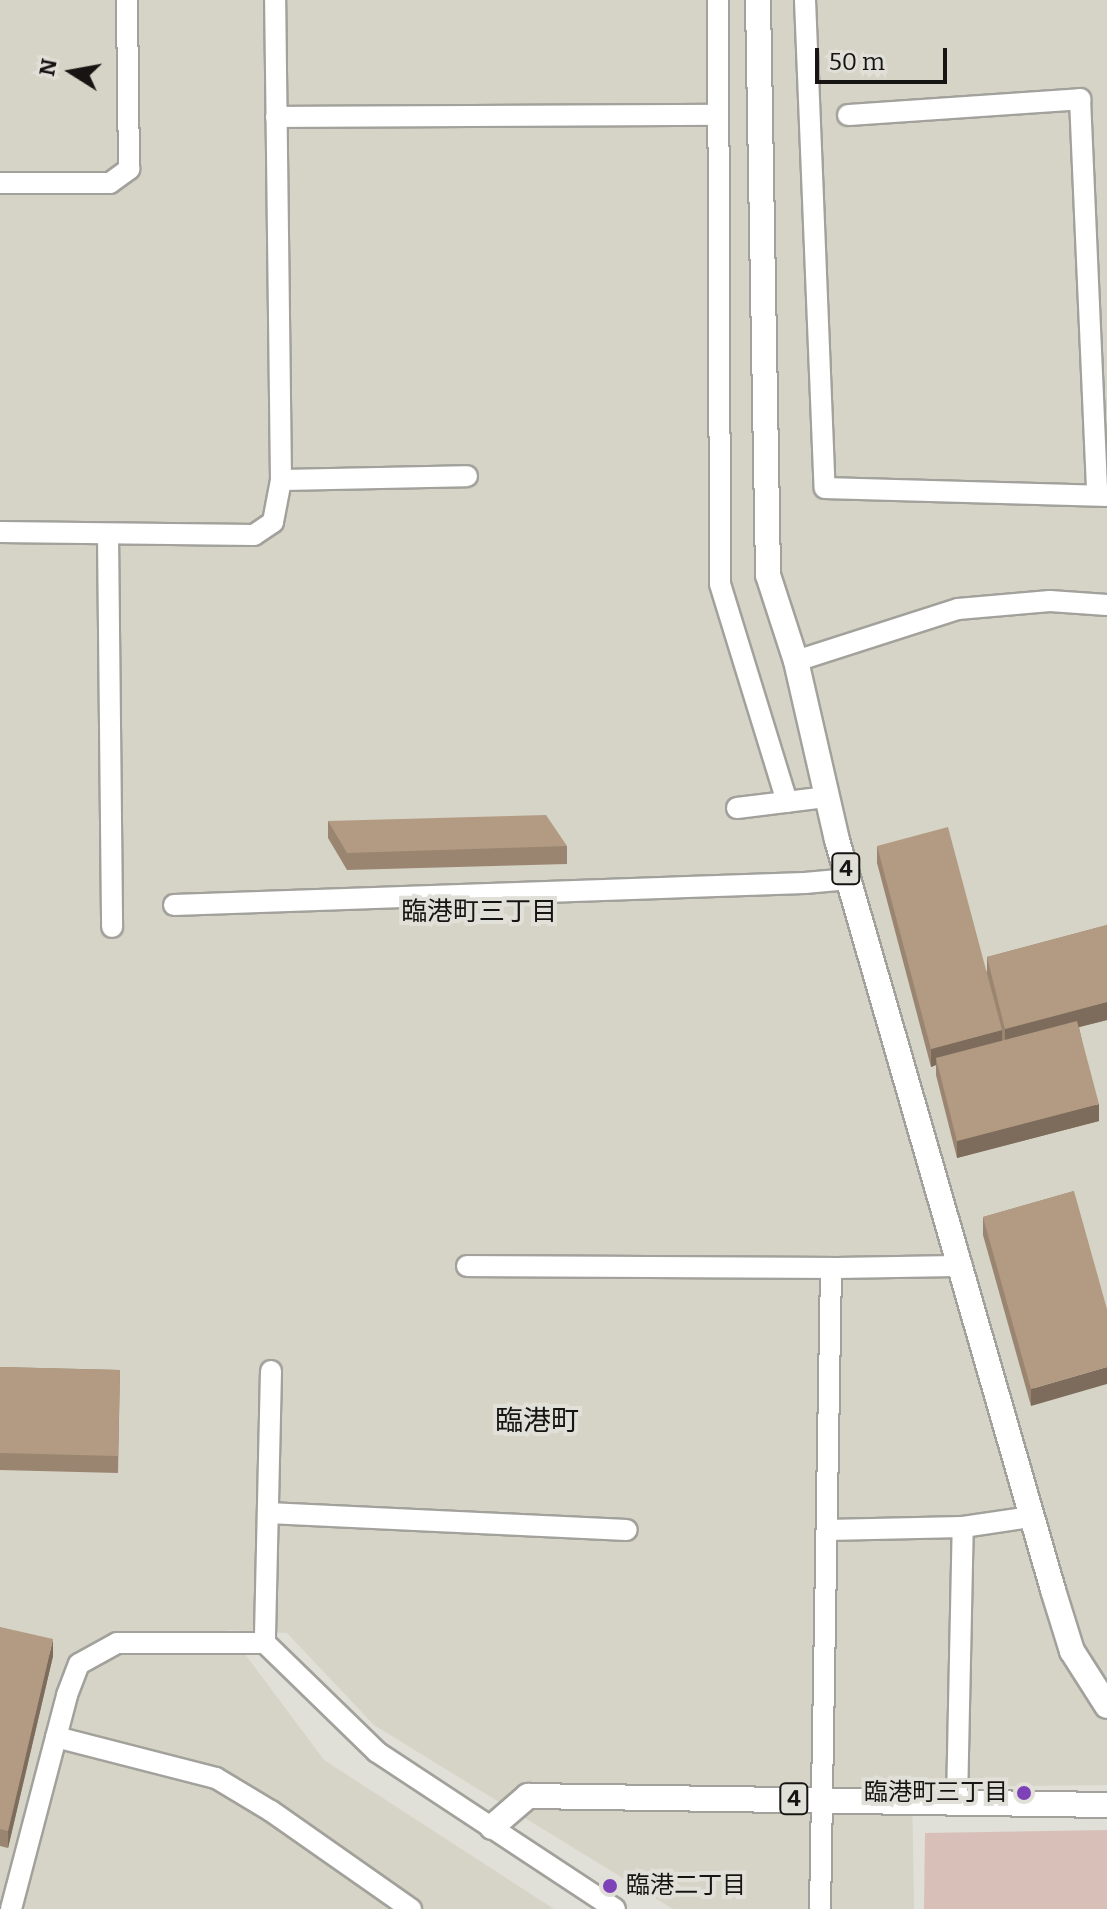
<!DOCTYPE html>
<html>
<head>
<meta charset="utf-8">
<style>
  body { margin:0 }
  #map { position:relative; width:1107px; height:1909px; overflow:hidden; background:#e0dfd8; font-family:Bitter,"Noto Sans JP",serif }
  div>[style] { position:absolute }
  .built>* { inset:0; background:#d6d4c6 }
  .green>* { inset:0; background:#d8c0b8 }
  .roads { filter:drop-shadow(2px 0 #a2a19b) drop-shadow(-2px 0 #a2a19b) drop-shadow(0 2px #a2a19b) drop-shadow(0 -2px #a2a19b) }
  .minor>* { height:20px; margin:-10px; padding:0 10px; transform-origin:10px; border-radius:10px; background:#fff }
  .major>* { height:24px; margin:-12px; padding:0 12px; transform-origin:12px; border-radius:12px; background:#fff }
  .wall>* { inset:0; background:#9a8571 }
  .shaded-wall>* { inset:0; background:#7d6c5c }
  .building>* { inset:0; background:#b39b83 }
  .dots>* { width:22px; height:22px; translate:-50% -50%; box-sizing:border-box; border:4px solid #e0dfd8; border-radius:50% }
  span { translate:-50% -50%; white-space:nowrap; text-align:center; line-height:1.15; -webkit-text-stroke:8px #e0dfd8; paint-order:stroke }
  .shield-label span { padding:2px 6px; background:#e0dfd8; border:2px solid; border-radius:6px; -webkit-text-stroke-width:0 }
  .shield-label { font-size:22px; color:#161513; font-weight:700 }
  .poi-label { font-size:24px; color:#161513 }
  .right { translate:-100% -50%; text-align:right }
  .left { translate:0 -50%; text-align:left }
  .neighbourhood-label { font-size:26px; color:#161513 }
  .quarter-label { font-size:28px; color:#161513 }
  .north { position:absolute; left:32px; top:32px; width:80px; height:80px; -webkit-text-stroke:6px #e0dfd8; paint-order:stroke; rotate:281deg; font-size:22px; font-weight:700; line-height:32px; text-align:center; color:#161513 }
  .north::after { content:''; display:block; margin:auto; width:28px; height:36px; background:#161513; clip-path:polygon(50% 0,100% 100%,50% 72%,0 100%) }
  .scale { position:absolute; left:815px; top:48px; width:132px; height:36px; box-sizing:border-box; border:4px solid #161513; border-top:0; padding-left:10px; font-size:24px; line-height:28px; white-space:nowrap; color:#161513; -webkit-text-stroke:6px #e0dfd8; paint-order:stroke }
</style>
</head>
<body>
<div id="map">
  <div class="built">
    <i style="clip-path:polygon(0 0,1107px 0,1107px 1785px,912px 1787px,914px 1909px,673px 1909px,374px 1725px,287px 1633px,227px 1630px,324px 1760px,554px 1909px,0 1909px)"></i>
  </div>
  <div class="green">
    <i style="clip-path:polygon(1107px 1830px,1107px 1909px,924px 1909px,925px 1833px)"></i>
  </div>
  <div class="roads">
    <div class="minor">
      <i style="left:718px;top:0;width:584px;rotate:89.8deg"></i>
      <i style="left:720px;top:584px;width:228px;rotate:72.9deg"></i>
      <i style="left:805px;top:0;width:488px;rotate:87.7deg"></i>
      <i style="left:825px;top:488px;width:282px;rotate:1.6deg"></i>
      <i style="left:848px;top:115px;width:233px;rotate:-3.9deg"></i>
      <i style="left:1080px;top:99px;width:396px;rotate:87.5deg"></i>
      <i style="left:276px;top:117px;width:442px;rotate:-0.3deg"></i>
      <i style="left:0;top:183px;width:110px"></i>
      <i style="left:110px;top:183px;width:24px;rotate:-36deg"></i>
      <i style="left:129px;top:169px;width:169px;rotate:-90.7deg"></i>
      <i style="left:281px;top:480px;width:186px;rotate:-1.2deg"></i>
      <i style="left:0;top:532px;width:254px;rotate:0.7deg"></i>
      <i style="left:254px;top:535px;width:23px;rotate:-34deg"></i>
      <i style="left:273px;top:522px;width:43px;rotate:-79.2deg"></i>
      <i style="left:281px;top:480px;width:480px;rotate:-90.7deg"></i>
      <i style="left:108px;top:534px;width:393px;rotate:89.4deg"></i>
      <i style="left:796px;top:661px;width:170px;rotate:-17.8deg"></i>
      <i style="left:958px;top:609px;width:92px;rotate:-5deg"></i>
      <i style="left:1050px;top:601px;width:57px;rotate:4deg"></i>
      <i style="left:737px;top:808px;width:91px;rotate:-7deg"></i>
      <i style="left:174px;top:905px;width:631px;rotate:-2deg"></i>
      <i style="left:805px;top:883px;width:44px;rotate:-5.2deg"></i>
      <i style="left:467px;top:1266px;width:364px;rotate:0.3deg"></i>
      <i style="left:831px;top:1268px;width:641px;rotate:90.98deg"></i>
      <i style="left:831px;top:1268px;width:131px;rotate:-0.9deg"></i>
      <i style="left:271px;top:1371px;width:272px;rotate:91.3deg"></i>
      <i style="left:265px;top:1643px;width:156px;rotate:44.2deg"></i>
      <i style="left:377px;top:1752px;width:285px;rotate:33.4deg"></i>
      <i style="left:268px;top:1513px;width:359px;rotate:2.7deg"></i>
      <i style="left:827px;top:1530px;width:136px;rotate:-1.3deg"></i>
      <i style="left:963px;top:1527px;width:69px;rotate:-8.4deg"></i>
      <i style="left:56px;top:1737px;width:165px;rotate:14.4deg"></i>
      <i style="left:216px;top:1778px;width:64px;rotate:31deg"></i>
      <i style="left:271px;top:1811px;width:171px;rotate:35deg"></i>
      <i style="left:957px;top:1802px;width:275px;rotate:-88.8deg"></i>
      <i style="left:11px;top:1909px;width:221px;rotate:-75.3deg"></i>
      <i style="left:67px;top:1695px;width:33px;rotate:-69deg"></i>
      <i style="left:79px;top:1664px;width:43px;rotate:-28.9deg"></i>
      <i style="left:117px;top:1643px;width:148px"></i>
    </div>
    <div class="major">
      <i style="left:758px;top:0;width:575px;rotate:89deg"></i>
      <i style="left:768px;top:575px;width:90px;rotate:72deg"></i>
      <i style="left:796px;top:661px;width:184px;rotate:77.1deg"></i>
      <i style="left:837px;top:840px;width:780px;rotate:73.93deg"></i>
      <i style="left:1053px;top:1590px;width:64px;rotate:72.7deg"></i>
      <i style="left:1072px;top:1651px;width:65px;rotate:57.5deg"></i>
      <i style="left:492px;top:1827px;width:48px;rotate:-40.7deg"></i>
      <i style="left:528px;top:1796px;width:579px;rotate:0.89deg"></i>
    </div>
  </div>
  <div class="wall">
    <i style="clip-path:polygon(328px 821px,567px 846px,567px 864px,347px 870px,328px 838px)"></i>
    <i style="clip-path:polygon(877px 846px,987px 972px,987px 957px,1107px 925px,1107px 1020px,1079px 1027px,1099px 1121px,957px 1158px,936px 1075px,936px 1065px,931px 1067px,877px 863px)"></i>
    <i style="clip-path:polygon(1074px 1191px,1031px 1406px,983px 1235px,983px 1217px)"></i>
    <i style="clip-path:polygon(0 1367px,120px 1370px,118px 1473px,0 1470px)"></i>
    <i style="clip-path:polygon(0 1627px,53px 1656px,8px 1848px,0 1846px)"></i>
  </div>
  <div class="shaded-wall">
    <i style="clip-path:polygon(1107px 1002px,1107px 1020px,1005px 1046px,1005px 1029px)"></i>
    <i style="clip-path:polygon(1002px 1030px,1002px 1047px,936px 1058px,936px 1065px,931px 1067px,931px 1049px)"></i>
    <i style="clip-path:polygon(1099px 1104px,1099px 1121px,957px 1158px,957px 1141px)"></i>
    <i style="clip-path:polygon(1107px 1367px,1107px 1384px,1031px 1406px,1031px 1389px)"></i>
    <i style="clip-path:polygon(53px 1639px,53px 1656px,8px 1848px,8px 1831px)"></i>
  </div>
  <div class="building">
    <i style="clip-path:polygon(546px 815px,567px 846px,347px 853px,328px 821px)"></i>
    <i style="clip-path:polygon(948px 827px,1002px 1030px,931px 1049px,877px 846px)"></i>
    <i style="clip-path:polygon(1107px 925px,1107px 1002px,1005px 1029px,987px 957px)"></i>
    <i style="clip-path:polygon(1077px 1021px,1099px 1104px,957px 1141px,936px 1058px)"></i>
    <i style="clip-path:polygon(1074px 1191px,1107px 1309px,1107px 1367px,1031px 1389px,983px 1217px)"></i>
    <i style="clip-path:polygon(0 1367px,120px 1370px,118px 1456px,0 1453px)"></i>
    <i style="clip-path:polygon(0 1627px,53px 1639px,8px 1831px,0 1829px)"></i>
  </div>
  <div class="dots">
    <i style="left:1024px;top:1793px;background:#7e42b8"></i>
    <i style="left:610px;top:1886px;background:#7e42b8"></i>
  </div>
  <div class="shield-label">
    <span style="left:846px;top:869px">4</span>
    <span style="left:794px;top:1799px">4</span>
  </div>
  <div class="poi-label">
    <span class="right" style="left:1008px;top:1793px">臨港町三丁目</span>
    <span class="left" style="left:626px;top:1886px">臨港二丁目</span>
  </div>
  <div class="neighbourhood-label">
    <span style="left:479px;top:912px">臨港町三丁目</span>
  </div>
  <div class="quarter-label">
    <span style="left:537px;top:1421px">臨港町</span>
  </div>
  <div class="north">N</div>
  <div class="scale">50 m</div>
</div>
</body>
</html>
